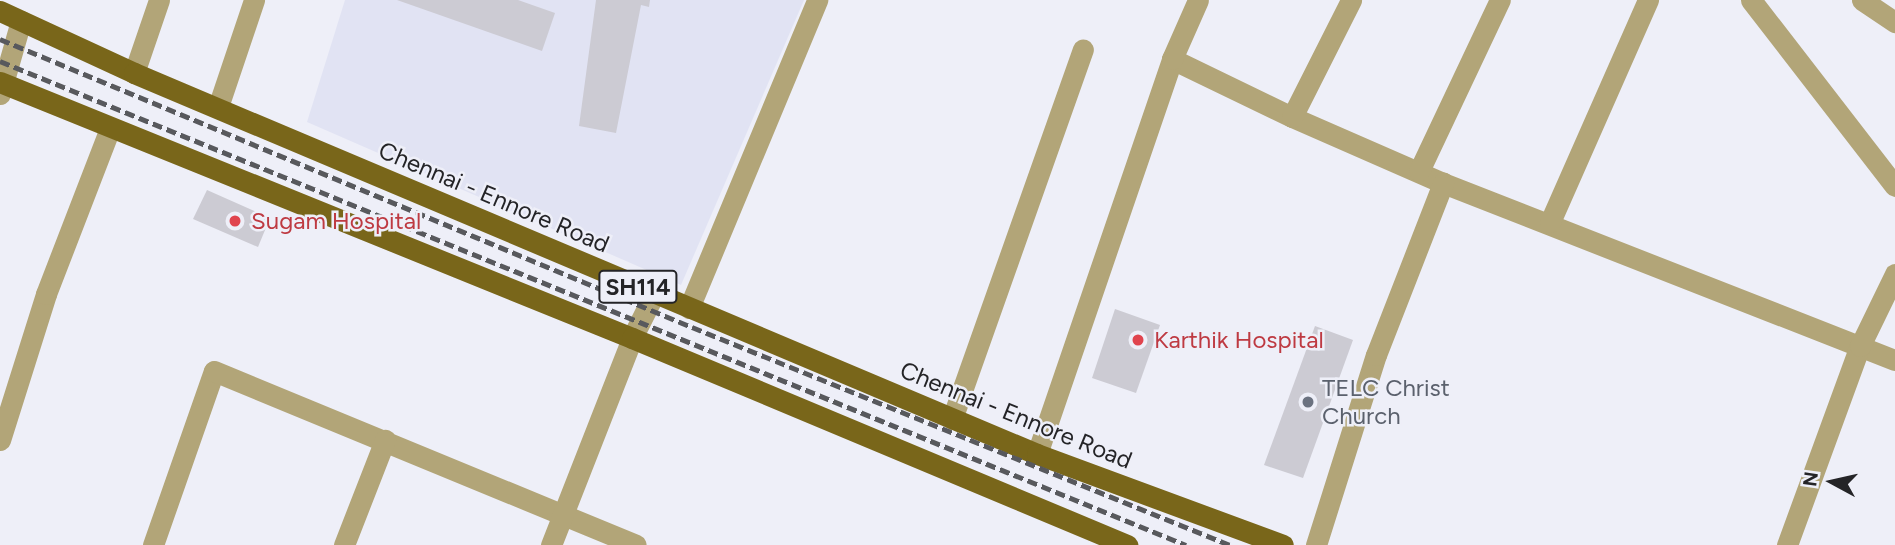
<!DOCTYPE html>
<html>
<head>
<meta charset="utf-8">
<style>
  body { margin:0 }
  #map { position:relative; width:1895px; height:545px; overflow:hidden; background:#eeeff8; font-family:Figtree,sans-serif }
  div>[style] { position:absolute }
  .built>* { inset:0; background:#e1e3f3 }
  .building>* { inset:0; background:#cccbd3 }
  .minor>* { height:21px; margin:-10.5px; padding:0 10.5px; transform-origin:10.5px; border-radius:10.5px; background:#b2a578 }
  .major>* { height:21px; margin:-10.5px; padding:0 10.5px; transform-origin:10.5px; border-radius:10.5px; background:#79661a }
  .rail>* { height:5px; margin-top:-2.5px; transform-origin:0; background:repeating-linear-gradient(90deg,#58595d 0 10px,transparent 0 15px) }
  .dots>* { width:19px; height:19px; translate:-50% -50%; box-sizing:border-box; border:4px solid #eeeff8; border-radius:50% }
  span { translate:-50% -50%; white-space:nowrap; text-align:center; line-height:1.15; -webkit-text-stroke:5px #eeeff8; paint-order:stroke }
  .shield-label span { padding:2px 5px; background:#eeeff8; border:2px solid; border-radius:5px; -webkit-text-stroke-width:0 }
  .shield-label { font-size:23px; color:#242427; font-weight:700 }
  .street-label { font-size:24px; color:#242427 }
  .health-label { font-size:24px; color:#be3a42 }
  .left { translate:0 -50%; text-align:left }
  .worship-label { font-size:24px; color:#5b616d }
  .north { position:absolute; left:1797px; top:447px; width:70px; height:70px; -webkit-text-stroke:5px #eeeff8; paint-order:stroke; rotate:278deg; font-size:19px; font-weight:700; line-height:28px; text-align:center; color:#242427 }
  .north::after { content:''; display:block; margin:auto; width:24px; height:32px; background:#242427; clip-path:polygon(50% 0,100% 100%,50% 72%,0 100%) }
</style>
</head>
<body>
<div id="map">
  <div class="built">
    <i style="clip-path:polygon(345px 0,804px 0,681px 285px,307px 122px)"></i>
  </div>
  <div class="building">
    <i style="clip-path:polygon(397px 0,518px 0,555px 13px,542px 51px)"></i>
    <i style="clip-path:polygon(596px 0,650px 0,649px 7px,641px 5px,616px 133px,579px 126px)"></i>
    <i style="clip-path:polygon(207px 190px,270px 218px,258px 247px,193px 219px)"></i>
    <i style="clip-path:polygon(1115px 309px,1160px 325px,1136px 393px,1092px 378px)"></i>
    <i style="clip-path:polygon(1315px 326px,1353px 340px,1303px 478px,1264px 465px)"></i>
  </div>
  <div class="minor">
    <i style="left:1751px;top:0;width:235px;rotate:52.3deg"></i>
    <i style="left:1862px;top:0;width:40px;rotate:34deg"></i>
    <i style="left:1172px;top:59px;width:133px;rotate:25.8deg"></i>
    <i style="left:1292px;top:117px;width:165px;rotate:23.6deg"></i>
    <i style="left:1443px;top:183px;width:485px;rotate:21.4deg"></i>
    <i style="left:134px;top:73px;width:77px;rotate:-71.1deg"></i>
    <i style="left:0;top:94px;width:76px;rotate:-74deg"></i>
    <i style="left:218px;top:107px;width:113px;rotate:-71.4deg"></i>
    <i style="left:1292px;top:117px;width:131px;rotate:-63.2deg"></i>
    <i style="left:1419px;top:171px;width:189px;rotate:-64.7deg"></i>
    <i style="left:1550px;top:222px;width:243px;rotate:-66.2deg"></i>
    <i style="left:689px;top:308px;width:334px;rotate:-67.4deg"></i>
    <i style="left:952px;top:419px;width:392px;rotate:-70.5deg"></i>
    <i style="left:0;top:440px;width:153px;rotate:-72.5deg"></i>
    <i style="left:46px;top:294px;width:178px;rotate:-68.9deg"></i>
    <i style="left:1037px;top:454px;width:417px;rotate:-71.1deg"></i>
    <i style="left:1172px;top:59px;width:64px;rotate:-66.2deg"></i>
    <i style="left:153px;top:545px;width:184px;rotate:-70.7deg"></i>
    <i style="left:214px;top:371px;width:456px;rotate:22.4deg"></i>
    <i style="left:344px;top:545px;width:113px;rotate:-68.7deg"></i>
    <i style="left:551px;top:545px;width:222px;rotate:-68.6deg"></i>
    <i style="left:632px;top:338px;width:49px;rotate:-63.4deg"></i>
    <i style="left:1316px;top:545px;width:199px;rotate:-72.5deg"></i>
    <i style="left:1376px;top:355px;width:185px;rotate:-68.7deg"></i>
    <i style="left:1787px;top:545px;width:212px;rotate:-69.9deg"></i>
    <i style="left:1860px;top:346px;width:80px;rotate:-64.1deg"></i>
  </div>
  <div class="major">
    <i style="left:0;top:11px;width:148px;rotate:24.8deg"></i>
    <i style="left:134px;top:73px;width:980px;rotate:22.88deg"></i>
    <i style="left:1037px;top:454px;width:262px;rotate:20.3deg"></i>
    <i style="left:0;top:82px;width:682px;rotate:22.05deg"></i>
    <i style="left:632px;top:338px;width:537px;rotate:22.69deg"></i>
  </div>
  <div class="rail">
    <i style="left:0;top:39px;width:750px;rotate:22.6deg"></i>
    <i style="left:692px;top:327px;width:580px;rotate:22.06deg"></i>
    <i style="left:0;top:61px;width:1281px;rotate:22.2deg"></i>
  </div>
  <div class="dots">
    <i style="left:235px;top:221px;background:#e0444e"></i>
    <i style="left:1138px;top:340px;background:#e0444e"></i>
    <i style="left:1308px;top:402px;background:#6b7280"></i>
  </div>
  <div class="shield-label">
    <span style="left:638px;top:287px">SH114</span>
  </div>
  <div class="street-label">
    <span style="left:494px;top:197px;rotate:23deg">Chennai - Ennore Road</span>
    <span style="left:1016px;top:415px;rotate:22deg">Chennai - Ennore Road</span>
  </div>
  <div class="health-label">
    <span class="left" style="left:251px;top:221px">Sugam Hospital</span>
    <span class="left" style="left:1154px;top:340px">Karthik Hospital</span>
  </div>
  <div class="worship-label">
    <span class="left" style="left:1322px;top:402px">TELC Christ<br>Church</span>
  </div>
  <div class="north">N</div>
</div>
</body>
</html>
